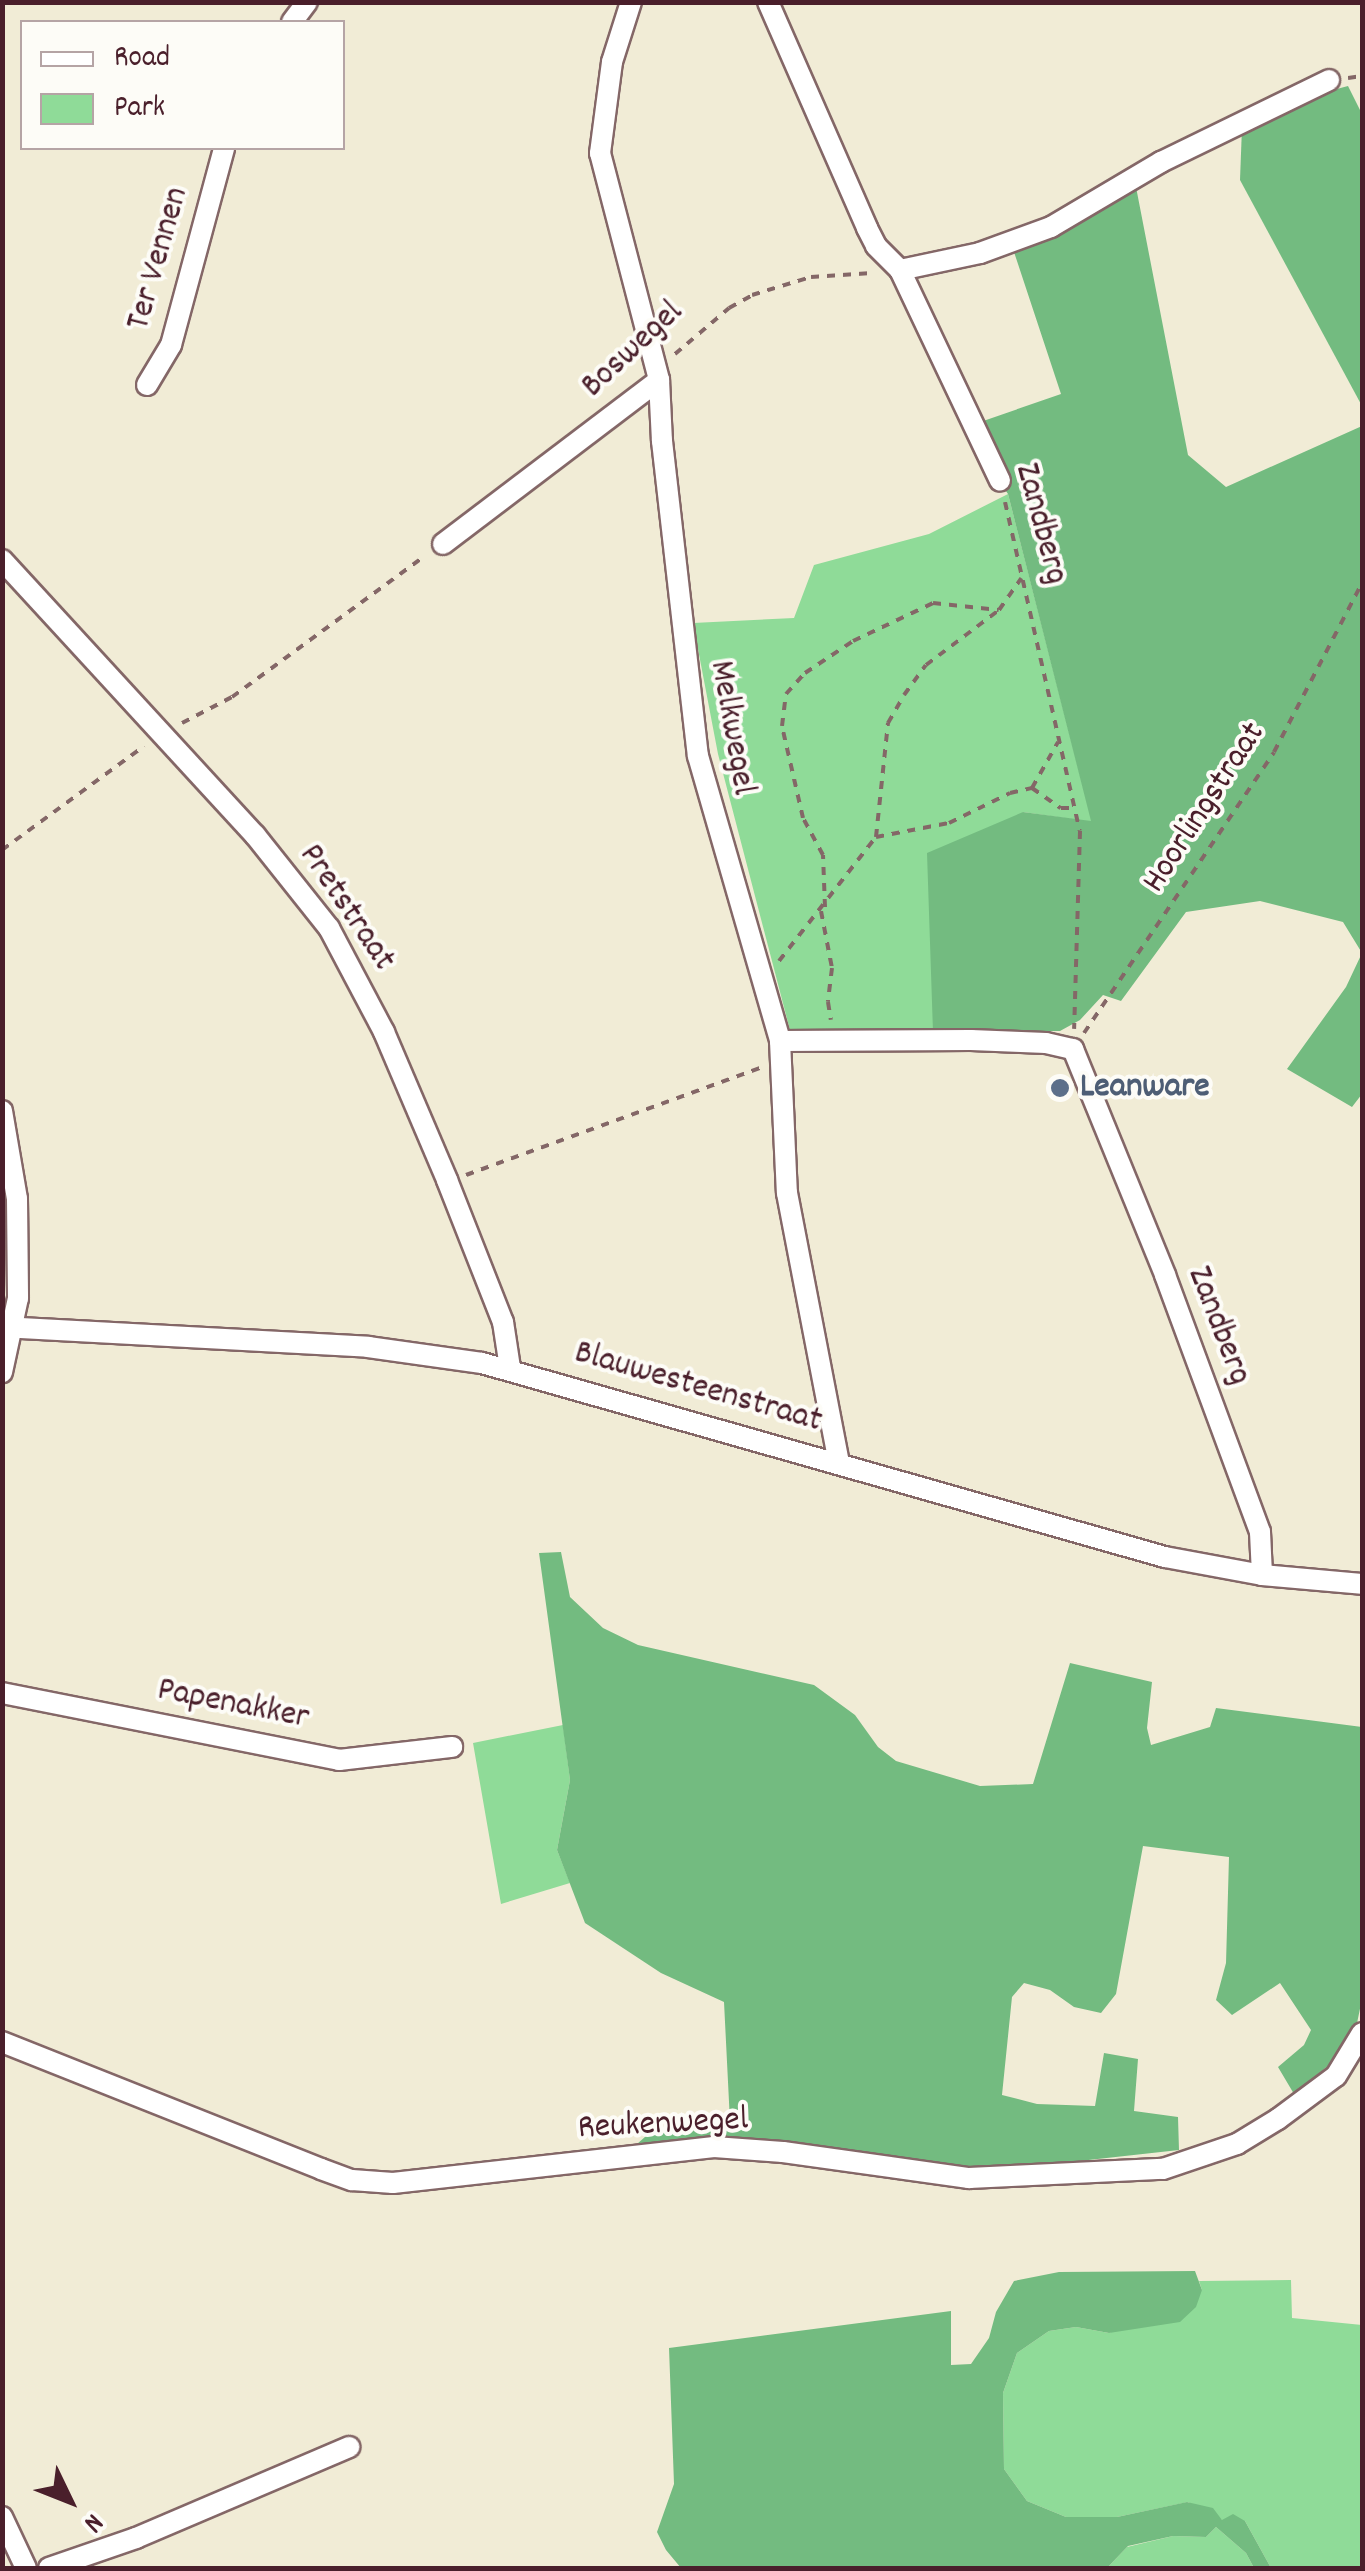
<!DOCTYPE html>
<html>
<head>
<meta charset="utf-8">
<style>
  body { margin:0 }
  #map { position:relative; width:1365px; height:2571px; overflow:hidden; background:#f1ecd6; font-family:Dekko,sans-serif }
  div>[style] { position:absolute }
  .green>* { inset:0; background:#8fdb98 }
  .forest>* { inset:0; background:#73bb80 }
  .path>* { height:4px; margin-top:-2px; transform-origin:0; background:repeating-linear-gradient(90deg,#846767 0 8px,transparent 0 16px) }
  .roads { filter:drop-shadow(2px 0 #846767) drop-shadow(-2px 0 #846767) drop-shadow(0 2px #846767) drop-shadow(0 -2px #846767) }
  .street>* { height:20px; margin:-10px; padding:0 10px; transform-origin:10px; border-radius:10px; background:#fff }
  .dots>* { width:28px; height:28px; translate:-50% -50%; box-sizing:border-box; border:5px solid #fdfcf7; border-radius:50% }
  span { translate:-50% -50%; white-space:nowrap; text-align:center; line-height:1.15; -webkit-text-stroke:8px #fdfcf7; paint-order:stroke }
  .street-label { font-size:35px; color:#4a1f2b }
  .service-label { font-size:35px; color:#4e5e75; font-weight:700 }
  .left { translate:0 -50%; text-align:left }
  .frame { position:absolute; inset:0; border:5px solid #4a1f2b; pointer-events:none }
  .legend { position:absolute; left:20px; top:20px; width:325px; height:130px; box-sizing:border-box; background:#fdfcf7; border:2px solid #b5a4a5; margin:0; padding:12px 18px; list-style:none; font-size:30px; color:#4a1f2b }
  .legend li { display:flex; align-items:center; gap:20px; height:50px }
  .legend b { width:50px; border:2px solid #b5a4a5 }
  .north { position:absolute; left:20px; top:2451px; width:100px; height:100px; -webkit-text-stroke:8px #fdfcf7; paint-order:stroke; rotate:133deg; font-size:28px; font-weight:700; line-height:40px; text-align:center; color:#4a1f2b }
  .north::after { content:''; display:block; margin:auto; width:35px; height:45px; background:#4a1f2b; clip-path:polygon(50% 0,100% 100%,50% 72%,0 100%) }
</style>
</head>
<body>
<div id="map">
  <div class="green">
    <i style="clip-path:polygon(1008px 494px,1092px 822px,1023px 812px,933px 1032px,791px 1034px,718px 754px,693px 623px,794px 618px,814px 565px,929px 534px)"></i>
    <i style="clip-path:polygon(563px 1725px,570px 1780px,557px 1850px,570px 1883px,501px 1904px,473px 1743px)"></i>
    <i style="clip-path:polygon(1291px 2280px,1292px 2318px,1362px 2325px,1362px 2568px,1271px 2568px,1245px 2521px,1222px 2520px,1188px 2502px,1117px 2517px,1091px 2518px,1066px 2517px,1027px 2501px,1004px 2469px,1003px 2393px,1017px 2353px,1049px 2331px,1076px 2327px,1109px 2333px,1202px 2290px,1199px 2281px)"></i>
    <i style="clip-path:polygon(1216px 2527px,1246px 2553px,1254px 2568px,1107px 2568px,1127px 2547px,1173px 2536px,1206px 2537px)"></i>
  </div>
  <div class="forest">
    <i style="clip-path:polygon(1348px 86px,1362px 114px,1362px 406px,1240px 180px,1242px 127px,1292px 101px)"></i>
    <i style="clip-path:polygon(1136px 187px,1188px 455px,1226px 487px,1362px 426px,1362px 1094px,1352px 1107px,1287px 1069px,1346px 987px,1362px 953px,1343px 922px,1260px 901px,1186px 912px,1121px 1001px,1103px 995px,1080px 1020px,1060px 1031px,933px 1032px,927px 853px,1023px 812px,1091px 821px,1008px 494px,963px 428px,1061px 394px,1013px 249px)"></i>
    <i style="clip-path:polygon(561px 1552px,570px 1597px,603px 1628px,638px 1645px,814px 1685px,855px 1715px,878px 1747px,896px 1761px,980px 1786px,1033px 1784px,1070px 1663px,1152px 1682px,1147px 1728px,1151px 1745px,1210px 1727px,1216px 1708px,1362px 1727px,1362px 1999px,1356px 2028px,1335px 2060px,1294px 2094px,1278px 2067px,1304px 2045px,1311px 2030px,1280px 1983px,1232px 2015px,1216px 2000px,1226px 1963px,1229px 1857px,1143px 1846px,1116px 1994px,1101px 2013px,1074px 2007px,1050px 1990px,1024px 1983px,1012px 1997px,1002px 2095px,1037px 2104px,1095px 2106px,1104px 2053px,1138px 2059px,1134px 2111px,1178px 2117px,1179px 2150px,981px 2172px,739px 2139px,637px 2144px,654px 2129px,730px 2122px,724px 2002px,661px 1973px,585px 1923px,557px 1850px,570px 1780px,539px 1553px)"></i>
    <i style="clip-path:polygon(1195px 2271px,1202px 2290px,1196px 2307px,1180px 2322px,1109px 2333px,1076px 2327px,1049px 2331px,1017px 2353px,1003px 2393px,1004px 2469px,1027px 2501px,1066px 2517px,1117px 2517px,1187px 2502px,1213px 2508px,1222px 2520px,1233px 2514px,1245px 2521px,1271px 2568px,1254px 2568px,1246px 2553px,1216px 2527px,1206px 2537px,1173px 2536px,1128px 2546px,1107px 2568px,681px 2568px,666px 2550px,657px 2532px,674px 2484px,669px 2348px,951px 2311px,951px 2365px,971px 2364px,989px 2338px,996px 2312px,1014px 2281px,1059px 2272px)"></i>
  </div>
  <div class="path">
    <i style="left:1348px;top:78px;width:14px;rotate:-8deg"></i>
    <i style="left:675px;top:354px;width:71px;rotate:-40.4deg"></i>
    <i style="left:729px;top:308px;width:26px;rotate:-29deg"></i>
    <i style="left:752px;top:295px;width:62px;rotate:-17deg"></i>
    <i style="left:811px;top:277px;width:61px;rotate:-3.8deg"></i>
    <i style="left:1005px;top:502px;width:337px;rotate:77.2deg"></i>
    <i style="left:1080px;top:831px;width:198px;rotate:91.7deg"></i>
    <i style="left:182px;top:723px;width:56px;rotate:-27.5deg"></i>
    <i style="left:232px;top:697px;width:239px;rotate:-36.2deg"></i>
    <i style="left:1032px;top:788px;width:35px;rotate:35deg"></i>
    <i style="left:1061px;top:808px;width:14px"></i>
    <i style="left:876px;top:837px;width:115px;rotate:-84deg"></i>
    <i style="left:888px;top:723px;width:32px;rotate:-60deg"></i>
    <i style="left:904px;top:695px;width:37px;rotate:-54deg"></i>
    <i style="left:926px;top:665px;width:91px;rotate:-37deg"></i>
    <i style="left:999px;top:610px;width:39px;rotate:-55deg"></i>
    <i style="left:2px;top:850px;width:176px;rotate:-36.2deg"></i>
    <i style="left:825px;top:907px;width:52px;rotate:-92.2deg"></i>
    <i style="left:823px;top:855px;width:42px;rotate:-118.4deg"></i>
    <i style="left:803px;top:818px;width:94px;rotate:-102.9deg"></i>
    <i style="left:782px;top:726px;width:32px;rotate:-83deg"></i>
    <i style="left:786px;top:694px;width:28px;rotate:-48deg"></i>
    <i style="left:805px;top:673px;width:58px;rotate:-33.7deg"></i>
    <i style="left:853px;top:641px;width:89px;rotate:-25.4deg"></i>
    <i style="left:933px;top:603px;width:66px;rotate:6.1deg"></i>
    <i style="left:821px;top:911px;width:58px;rotate:79.1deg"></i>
    <i style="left:832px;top:968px;width:34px;rotate:97deg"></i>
    <i style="left:828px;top:1002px;width:18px;rotate:81deg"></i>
    <i style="left:779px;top:961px;width:157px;rotate:-52deg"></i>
    <i style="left:876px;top:837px;width:74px;rotate:-10.9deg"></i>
    <i style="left:949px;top:823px;width:68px;rotate:-26.2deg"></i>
    <i style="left:1010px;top:793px;width:23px;rotate:-13deg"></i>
    <i style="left:1032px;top:788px;width:53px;rotate:-60.5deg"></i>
    <i style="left:1084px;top:1033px;width:339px;rotate:-55.9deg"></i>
    <i style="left:1274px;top:752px;width:191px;rotate:-62.5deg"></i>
    <i style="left:466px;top:1175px;width:316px;rotate:-20deg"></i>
  </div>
  <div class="roads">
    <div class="street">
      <i style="left:631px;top:2px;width:63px;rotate:107.6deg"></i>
      <i style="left:612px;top:62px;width:92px;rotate:97.5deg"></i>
      <i style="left:600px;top:153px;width:235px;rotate:75.4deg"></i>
      <i style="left:659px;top:380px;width:61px;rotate:87.2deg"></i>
      <i style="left:662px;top:441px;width:317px;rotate:83.5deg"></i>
      <i style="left:698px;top:756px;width:297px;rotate:73.9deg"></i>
      <i style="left:780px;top:1041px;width:152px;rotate:87.4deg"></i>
      <i style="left:787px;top:1193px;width:275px;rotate:79.1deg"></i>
      <i style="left:768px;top:2px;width:247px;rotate:66.3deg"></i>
      <i style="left:867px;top:228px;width:20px;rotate:63deg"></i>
      <i style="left:876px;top:246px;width:34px;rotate:45deg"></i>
      <i style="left:900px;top:270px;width:233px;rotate:64.6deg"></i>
      <i style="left:292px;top:22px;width:25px;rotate:-53deg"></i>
      <i style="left:900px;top:270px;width:82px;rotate:-12deg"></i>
      <i style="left:980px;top:253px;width:76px;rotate:-20.1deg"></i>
      <i style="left:1051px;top:227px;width:128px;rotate:-30.6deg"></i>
      <i style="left:1161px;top:162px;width:187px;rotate:-26deg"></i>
      <i style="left:147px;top:385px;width:47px;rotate:-59deg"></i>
      <i style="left:171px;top:345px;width:204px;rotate:-74.9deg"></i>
      <i style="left:443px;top:544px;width:271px;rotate:-37.2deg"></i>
      <i style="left:2px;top:560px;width:374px;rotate:47.4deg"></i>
      <i style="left:255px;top:835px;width:119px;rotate:51.5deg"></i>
      <i style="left:329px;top:928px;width:118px;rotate:62.1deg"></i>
      <i style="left:384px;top:1032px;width:161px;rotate:66.9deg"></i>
      <i style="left:447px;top:1180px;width:153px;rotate:68.5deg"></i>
      <i style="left:503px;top:1322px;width:47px;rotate:81.3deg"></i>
      <i style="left:780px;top:1041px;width:191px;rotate:-0.3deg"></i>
      <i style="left:971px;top:1040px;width:75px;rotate:2.3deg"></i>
      <i style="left:1046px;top:1043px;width:28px;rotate:13deg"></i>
      <i style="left:1073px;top:1049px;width:244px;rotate:67.8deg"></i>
      <i style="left:1165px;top:1275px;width:274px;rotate:69.7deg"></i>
      <i style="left:1260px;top:1532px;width:43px;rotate:87.3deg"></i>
      <i style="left:2px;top:1111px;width:89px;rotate:80.3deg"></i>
      <i style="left:17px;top:1199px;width:99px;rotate:89.4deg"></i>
      <i style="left:18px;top:1298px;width:76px;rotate:102.2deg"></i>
      <i style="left:2px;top:1327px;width:367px;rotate:3.1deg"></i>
      <i style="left:368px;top:1347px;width:115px;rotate:8deg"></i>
      <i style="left:482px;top:1363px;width:710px;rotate:15.86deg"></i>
      <i style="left:1165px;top:1557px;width:99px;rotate:10.5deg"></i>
      <i style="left:1262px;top:1575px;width:100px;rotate:5.1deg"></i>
      <i style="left:2px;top:1693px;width:344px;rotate:11.2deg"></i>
      <i style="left:339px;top:1760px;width:114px;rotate:-6.6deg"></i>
      <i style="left:2px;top:2042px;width:343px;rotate:21.7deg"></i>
      <i style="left:321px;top:2169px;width:33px;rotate:20deg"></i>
      <i style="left:352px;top:2180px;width:41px;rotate:4.2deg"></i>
      <i style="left:393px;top:2183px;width:323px;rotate:-6.4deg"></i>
      <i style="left:714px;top:2147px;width:69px;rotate:4.1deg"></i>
      <i style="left:783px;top:2152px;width:188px;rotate:8deg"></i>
      <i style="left:969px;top:2178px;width:194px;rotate:-2.7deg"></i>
      <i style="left:1163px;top:2169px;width:78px;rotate:-18.7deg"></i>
      <i style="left:1237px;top:2144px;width:48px;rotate:-31.4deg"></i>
      <i style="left:1278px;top:2119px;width:72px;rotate:-36.6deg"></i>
      <i style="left:1336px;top:2076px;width:50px;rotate:-58.8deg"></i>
      <i style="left:2px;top:2517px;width:56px;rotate:64.8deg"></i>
      <i style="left:49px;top:2568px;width:92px;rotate:-19deg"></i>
      <i style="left:136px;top:2538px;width:232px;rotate:-23.1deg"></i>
    </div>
  </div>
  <div class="dots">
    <i style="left:1060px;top:1088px;background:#5c6f8a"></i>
  </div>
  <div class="street-label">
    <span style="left:159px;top:259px;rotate:-74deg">Ter Vennen</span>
    <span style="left:633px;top:350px;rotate:-43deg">Boswegel</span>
    <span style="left:1040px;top:524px;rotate:75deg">Zandberg</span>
    <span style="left:731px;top:728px;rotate:80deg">Melkwegel</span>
    <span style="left:1205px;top:808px;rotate:-57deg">Hoorlingstraat</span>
    <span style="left:346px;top:908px;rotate:56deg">Pretstraat</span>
    <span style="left:1218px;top:1326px;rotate:69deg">Zandberg</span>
    <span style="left:698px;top:1388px;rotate:16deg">Blauwesteenstraat</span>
    <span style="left:233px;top:1705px;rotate:11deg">Papenakker</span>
    <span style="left:663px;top:2125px;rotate:-3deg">Reukenwegel</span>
  </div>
  <div class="service-label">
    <span class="left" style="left:1080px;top:1088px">Leanware</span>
  </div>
  <div class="frame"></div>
  <ul class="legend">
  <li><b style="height:12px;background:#fff"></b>Road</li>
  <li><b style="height:28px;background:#8fdb98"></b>Park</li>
  </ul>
  <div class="north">N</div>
</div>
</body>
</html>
